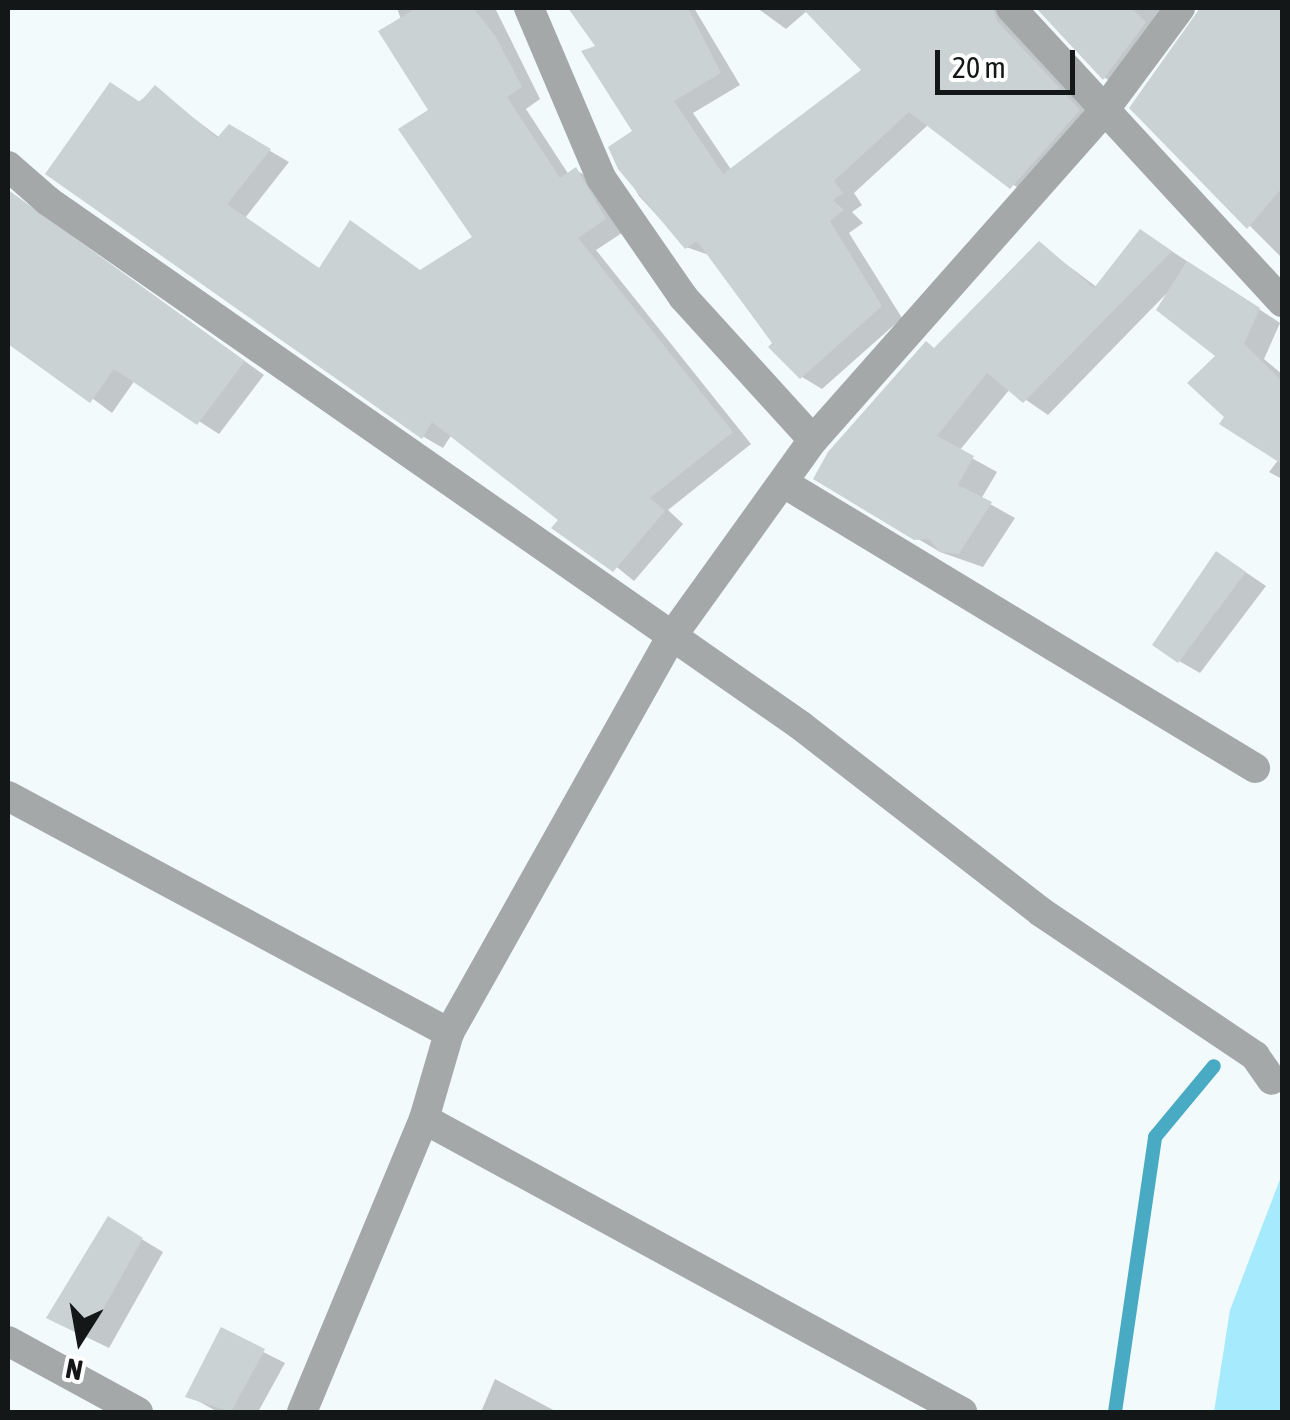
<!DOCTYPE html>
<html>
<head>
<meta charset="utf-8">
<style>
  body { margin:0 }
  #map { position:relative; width:1290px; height:1420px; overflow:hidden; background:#f3fafc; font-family:"Asap Condensed",sans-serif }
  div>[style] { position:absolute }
  .green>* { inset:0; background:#a5eafd }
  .shadow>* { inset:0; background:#0003 }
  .stream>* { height:14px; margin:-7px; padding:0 7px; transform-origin:7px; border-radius:7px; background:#48abc3 }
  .building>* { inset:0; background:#cbd2d4 }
  .minor>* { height:30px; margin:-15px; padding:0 15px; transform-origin:15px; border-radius:15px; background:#a5a8a9 }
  span { translate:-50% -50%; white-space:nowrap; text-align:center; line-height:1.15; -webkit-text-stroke:10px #fff; paint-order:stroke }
  .frame { position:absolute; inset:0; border:10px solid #141717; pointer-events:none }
  .north { position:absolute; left:30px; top:1290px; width:100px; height:100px; -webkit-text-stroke:8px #fff; paint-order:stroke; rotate:191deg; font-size:28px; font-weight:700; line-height:40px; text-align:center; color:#141717 }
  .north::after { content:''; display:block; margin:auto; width:35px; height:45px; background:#141717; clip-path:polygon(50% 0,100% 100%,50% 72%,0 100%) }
  .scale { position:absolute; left:935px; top:50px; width:140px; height:45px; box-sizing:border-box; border:5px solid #141717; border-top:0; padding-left:12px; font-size:30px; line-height:35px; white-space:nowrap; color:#141717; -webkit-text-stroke:8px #fff; paint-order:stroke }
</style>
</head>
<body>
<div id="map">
  <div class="green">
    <i style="clip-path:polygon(1282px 1174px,1282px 1412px,1214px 1412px,1230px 1310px)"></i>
  </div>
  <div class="shadow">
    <i style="clip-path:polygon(397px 8px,495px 8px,540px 99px,526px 109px,569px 175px,576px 170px,596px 182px,625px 231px,596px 250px,751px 444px,668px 510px,683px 524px,634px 581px,452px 434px,443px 448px,424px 437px,49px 173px,155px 89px,220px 138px,229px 127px,289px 162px,245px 218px,321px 270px,351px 223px,422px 272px,476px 237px)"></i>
    <i style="clip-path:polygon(571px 8px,694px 8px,740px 85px,693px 113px,732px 171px,865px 70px,808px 10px,786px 29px,757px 8px,1018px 8px,1099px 123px,1032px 198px,929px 124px,854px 193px,862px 205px,852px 212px,863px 223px,849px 233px,902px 318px,822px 389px,802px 377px,712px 256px,686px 247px,639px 196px,611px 147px,635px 132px,599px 47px)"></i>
    <i style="clip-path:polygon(1039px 8px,1186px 8px,1125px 90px,1105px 78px)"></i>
    <i style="clip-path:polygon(1199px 8px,1282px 8px,1282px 258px,1132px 108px,1198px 19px)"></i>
    <i style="clip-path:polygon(8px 190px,264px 375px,219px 434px,135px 380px,112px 413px,8px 335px)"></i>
    <i style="clip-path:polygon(1039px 244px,1098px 288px,1164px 246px,1280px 323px,1264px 359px,1282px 374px,1282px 479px,1269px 472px,1279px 459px,1228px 417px,1219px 356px,1166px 294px,1048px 415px,1010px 389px,959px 451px,997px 472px,981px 499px,1015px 518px,983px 567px,940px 552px,816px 478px)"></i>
    <i style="clip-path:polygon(1238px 567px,1266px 586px,1200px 673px,1179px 661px)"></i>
    <i style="clip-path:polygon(108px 1219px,163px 1252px,109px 1348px,70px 1329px)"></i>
    <i style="clip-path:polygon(222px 1331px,285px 1363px,258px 1412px,218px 1412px,189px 1396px)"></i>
    <i style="clip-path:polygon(495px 1379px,542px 1404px,557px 1412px,481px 1412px)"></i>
  </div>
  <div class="stream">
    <i style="left:1115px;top:1412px;width:278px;rotate:-81.7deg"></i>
    <i style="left:1155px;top:1137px;width:92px;rotate:-50.3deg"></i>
  </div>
  <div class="building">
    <i style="clip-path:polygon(417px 8px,473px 8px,496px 37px,522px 87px,507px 97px,560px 178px,576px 167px,606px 219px,578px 238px,733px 432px,650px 498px,665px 511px,613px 572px,551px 528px,558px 520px,432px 422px,422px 439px,45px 174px,110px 82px,140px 102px,155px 85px,217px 138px,229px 124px,271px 149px,227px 204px,319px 268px,350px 220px,420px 270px,472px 237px,398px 129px,428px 110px,378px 31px)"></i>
    <i style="clip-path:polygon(568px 8px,688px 8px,721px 73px,674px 101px,723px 174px,861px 70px,802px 8px,993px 8px,997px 21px,1080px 110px,1010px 189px,909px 112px,834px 181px,843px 193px,833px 200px,844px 210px,830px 221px,882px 306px,800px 379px,768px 347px,772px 343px,697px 241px,685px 249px,618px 169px,608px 147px,632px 131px,581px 51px,595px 46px)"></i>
    <i style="clip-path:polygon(1036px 8px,1131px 8px,1146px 22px,1103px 80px)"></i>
    <i style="clip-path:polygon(1200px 8px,1282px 8px,1282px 188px,1247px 229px,1129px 108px)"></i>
    <i style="clip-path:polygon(8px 190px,245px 361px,197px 425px,114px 369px,90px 403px,8px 344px)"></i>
    <i style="clip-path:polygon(1140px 229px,1172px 251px,1023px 403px,987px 373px,937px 436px,974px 456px,958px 485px,992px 502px,959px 554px,940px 552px,929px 539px,914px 540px,813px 479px,828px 452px,926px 341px,934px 348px,1039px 241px,1094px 288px)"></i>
    <i style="clip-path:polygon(1187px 261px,1260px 308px,1244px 344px,1282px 381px,1282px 464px,1219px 424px,1224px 417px,1187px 383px,1215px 356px,1156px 310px)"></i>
    <i style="clip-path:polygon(1216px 551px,1246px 572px,1178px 663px,1152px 645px)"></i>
    <i style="clip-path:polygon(108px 1216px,143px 1238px,87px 1338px,46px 1318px)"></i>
    <i style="clip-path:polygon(221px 1327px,265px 1349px,231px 1412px,185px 1397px)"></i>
  </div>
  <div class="minor">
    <i style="left:529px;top:8px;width:185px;rotate:67deg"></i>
    <i style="left:601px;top:178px;width:145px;rotate:55.4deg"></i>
    <i style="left:683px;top:297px;width:193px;rotate:47.7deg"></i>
    <i style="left:1011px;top:8px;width:400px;rotate:47.3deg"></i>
    <i style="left:8px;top:166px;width:53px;rotate:41.2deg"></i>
    <i style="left:48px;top:201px;width:917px;rotate:34.87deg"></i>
    <i style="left:800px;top:725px;width:305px;rotate:37.8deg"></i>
    <i style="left:1041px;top:912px;width:258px;rotate:33.9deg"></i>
    <i style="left:1255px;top:1056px;width:29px;rotate:55deg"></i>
    <i style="left:787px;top:485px;width:547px;rotate:31.16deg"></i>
    <i style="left:8px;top:796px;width:501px;rotate:28.25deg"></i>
    <i style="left:424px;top:1119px;width:613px;rotate:28.57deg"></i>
    <i style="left:8px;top:1341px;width:148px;rotate:28.6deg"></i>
    <i style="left:302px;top:1412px;width:317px;rotate:-67.4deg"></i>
    <i style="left:424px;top:1119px;width:90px;rotate:-73.8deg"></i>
    <i style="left:449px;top:1033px;width:455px;rotate:-60.7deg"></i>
    <i style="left:672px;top:636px;width:241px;rotate:-54.3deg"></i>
    <i style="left:813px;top:440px;width:436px;rotate:-48.5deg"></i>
    <i style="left:1102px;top:113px;width:131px;rotate:-53.4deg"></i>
  </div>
  <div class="frame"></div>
  <div class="north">N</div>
  <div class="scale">20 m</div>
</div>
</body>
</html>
